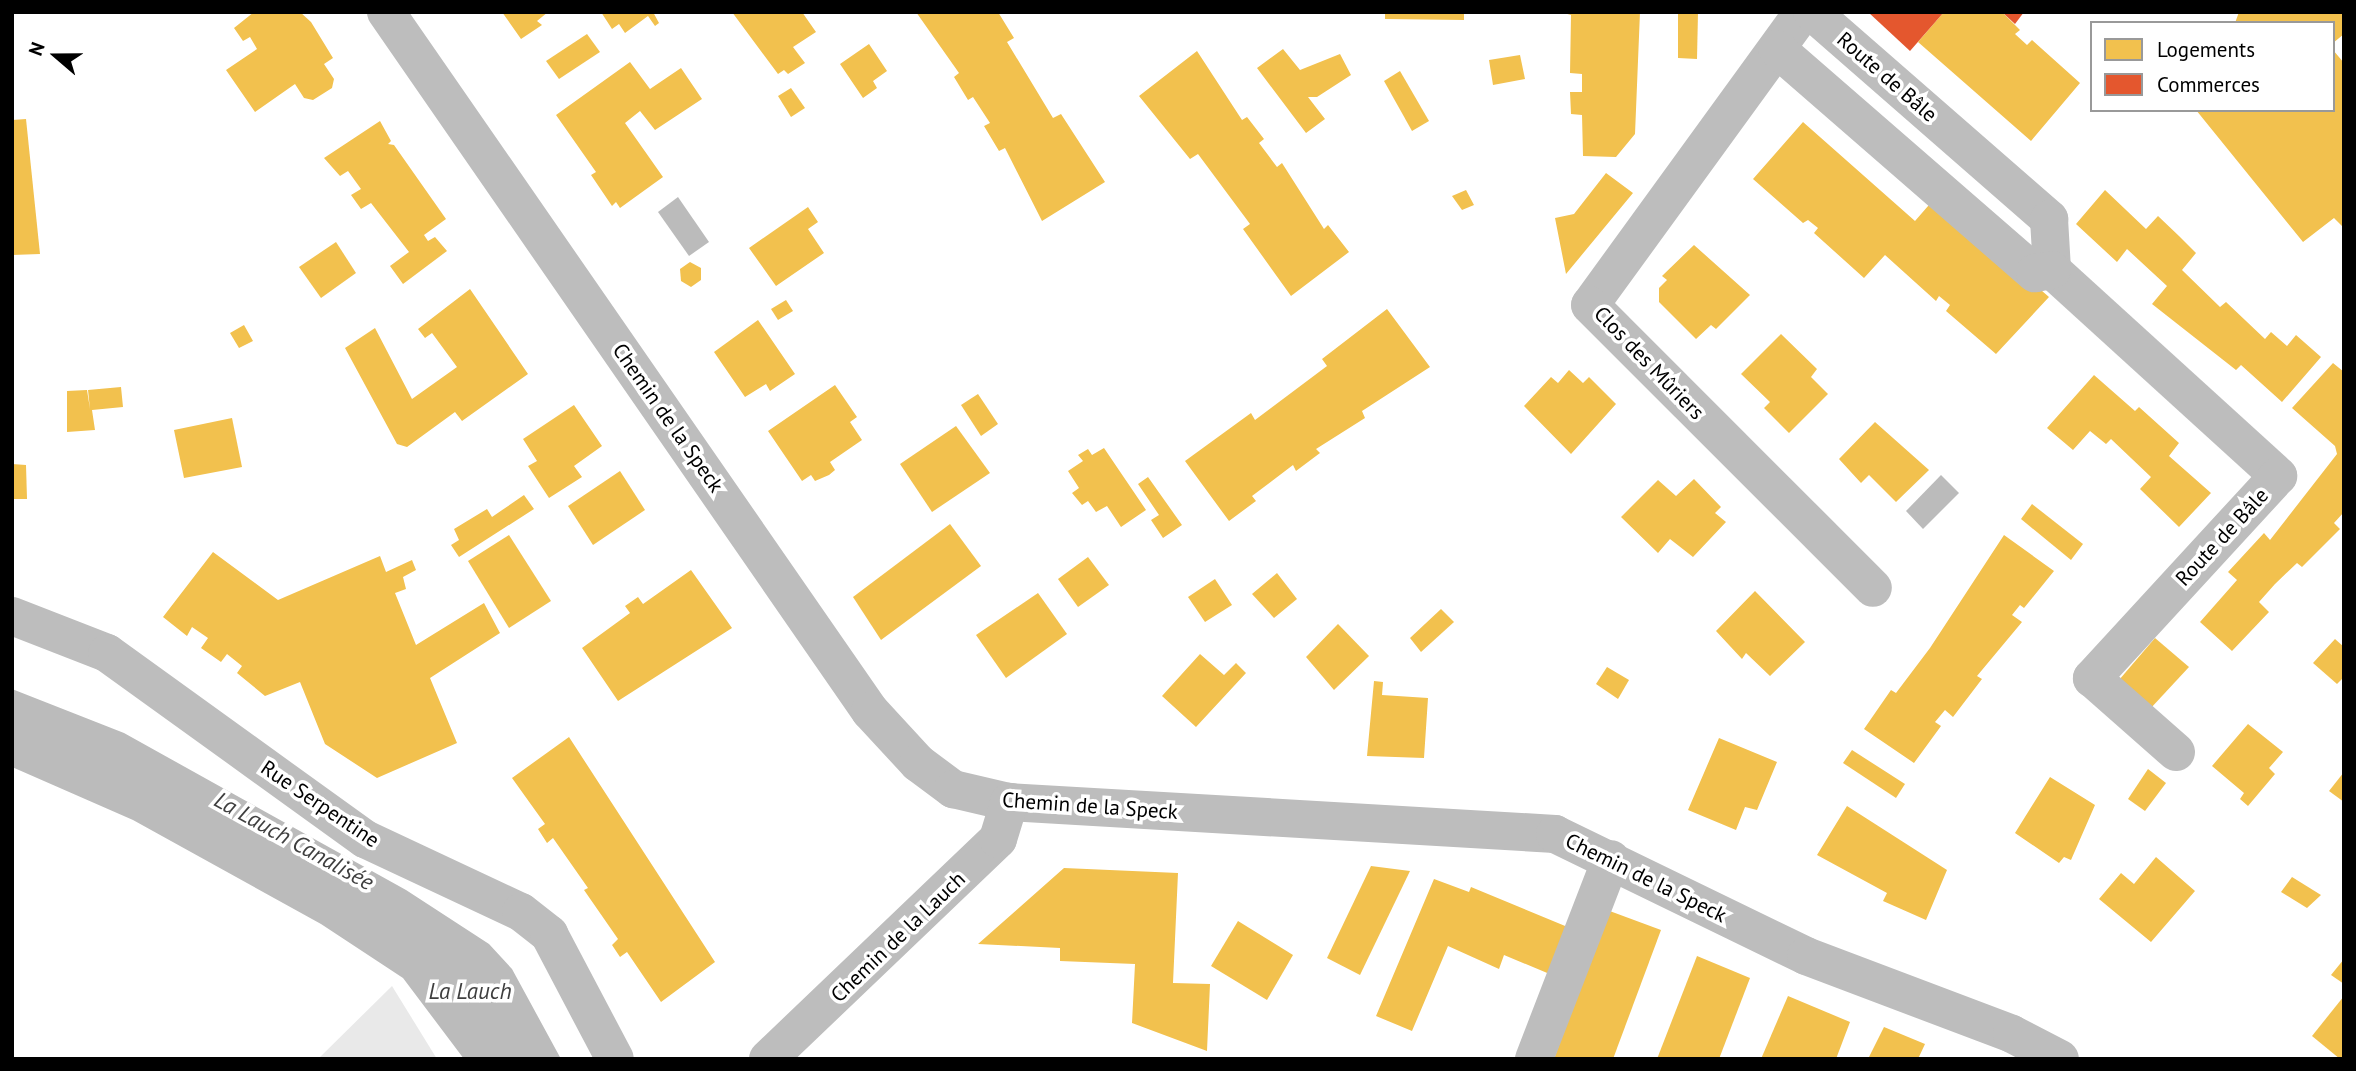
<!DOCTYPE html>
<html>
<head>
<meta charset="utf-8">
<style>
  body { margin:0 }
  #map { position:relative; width:2356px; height:1071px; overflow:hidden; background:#fff; font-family:"PT Sans",sans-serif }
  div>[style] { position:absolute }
  .green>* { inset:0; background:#e9e9e9 }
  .water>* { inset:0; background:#bbb }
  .homes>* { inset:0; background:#f2c14e }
  .shops>* { inset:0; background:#e4572e }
  .minor>* { height:38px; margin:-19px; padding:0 19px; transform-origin:19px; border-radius:19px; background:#bdbdbd }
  span { translate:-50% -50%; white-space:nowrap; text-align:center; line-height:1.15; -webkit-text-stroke:7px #fff; paint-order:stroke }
  .street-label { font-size:21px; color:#000 }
  .water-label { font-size:23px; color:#3f3f3f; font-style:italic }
  .frame { position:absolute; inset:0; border:14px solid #000; pointer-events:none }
  .legend { position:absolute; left:2090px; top:21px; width:245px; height:91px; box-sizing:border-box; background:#fff; border:2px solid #999; margin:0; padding:9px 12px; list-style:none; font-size:21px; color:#000 }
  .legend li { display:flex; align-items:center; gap:14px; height:35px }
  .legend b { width:35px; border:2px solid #999 }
  .north { position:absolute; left:21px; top:21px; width:70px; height:70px; -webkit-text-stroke:5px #fff; paint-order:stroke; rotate:290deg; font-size:19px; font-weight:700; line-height:28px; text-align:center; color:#000 }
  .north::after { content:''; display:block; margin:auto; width:24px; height:32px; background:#000; clip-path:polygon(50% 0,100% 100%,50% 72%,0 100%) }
</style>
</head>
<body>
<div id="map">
  <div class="green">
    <i style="clip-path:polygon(392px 986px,437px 1059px,318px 1059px)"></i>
  </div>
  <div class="water">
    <i style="clip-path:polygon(678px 197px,709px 242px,689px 256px,658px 212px)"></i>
    <i style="clip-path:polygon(1941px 475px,1959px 493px,1923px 529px,1906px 511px)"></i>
    <i style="clip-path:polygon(12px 689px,124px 733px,406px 890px,489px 944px,512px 969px,561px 1059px,464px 1059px,403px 978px,321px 924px,133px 820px,12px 767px)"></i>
  </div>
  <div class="homes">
    <i style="clip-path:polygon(254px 12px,300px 12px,311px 22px,333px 58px,324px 64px,334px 79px,332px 88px,313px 100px,304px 98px,295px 84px,255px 112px,226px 70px,257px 49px,250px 37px,243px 41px,234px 28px)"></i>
    <i style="clip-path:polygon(502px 12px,548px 12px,537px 21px,542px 25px,521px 39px)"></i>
    <i style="clip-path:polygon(601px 12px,653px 12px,659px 23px,655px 26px,648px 16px,625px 33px,619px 24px,612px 29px)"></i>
    <i style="clip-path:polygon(732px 12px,802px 12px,816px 32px,793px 47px,805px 63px,788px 74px,784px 70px,778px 74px)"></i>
    <i style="clip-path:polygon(916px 12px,998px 12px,1014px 38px,1007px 42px,1053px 118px,1061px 114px,1105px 182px,1042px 221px,1005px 148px,999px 151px,984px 126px,990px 123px,973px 97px,968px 100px,954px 77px,959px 73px)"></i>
    <i style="clip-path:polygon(1385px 12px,1464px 12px,1464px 20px,1385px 19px)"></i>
    <i style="clip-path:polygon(1560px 12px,1640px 12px,1635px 134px,1616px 157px,1583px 156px,1582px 115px,1571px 114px,1570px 92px,1582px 92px,1582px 74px,1570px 73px,1571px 15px)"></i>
    <i style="clip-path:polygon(1678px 12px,1698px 12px,1697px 59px,1678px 58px)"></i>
    <i style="clip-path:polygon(1944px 12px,2002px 12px,2020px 30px,2015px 34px,2027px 45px,2032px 40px,2080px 83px,2031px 141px,1918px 42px)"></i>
    <i style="clip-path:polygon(2239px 12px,2344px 12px,2344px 34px,2333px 43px,2333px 23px,2235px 23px)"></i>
    <i style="clip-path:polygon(587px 34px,600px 52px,559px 79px,546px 61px)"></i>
    <i style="clip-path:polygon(869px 44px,887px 71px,873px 81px,877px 88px,863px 98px,840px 64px)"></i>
    <i style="clip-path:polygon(1283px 49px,1300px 70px,1340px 54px,1351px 75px,1317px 97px,1308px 97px,1325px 119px,1306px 133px,1257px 68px)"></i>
    <i style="clip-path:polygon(2333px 50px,2344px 63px,2344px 228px,2334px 218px,2303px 242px,2196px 110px,2333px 110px)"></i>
    <i style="clip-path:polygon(1197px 51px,1242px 120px,1247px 117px,1264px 139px,1259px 143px,1277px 167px,1282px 163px,1324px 229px,1328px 225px,1349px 252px,1291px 296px,1243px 229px,1250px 224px,1198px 154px,1190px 159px,1139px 96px)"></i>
    <i style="clip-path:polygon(1520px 55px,1525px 79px,1493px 85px,1489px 60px)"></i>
    <i style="clip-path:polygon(630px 62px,650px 89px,681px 68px,702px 99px,655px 130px,640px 111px,625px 123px,663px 177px,620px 208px,616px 202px,612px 206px,591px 175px,596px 172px,556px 115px)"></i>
    <i style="clip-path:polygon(1400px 71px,1429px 121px,1412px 131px,1384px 81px)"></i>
    <i style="clip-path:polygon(791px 88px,805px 108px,791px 117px,778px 96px)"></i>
    <i style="clip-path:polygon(26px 119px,40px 254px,12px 255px,12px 120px)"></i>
    <i style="clip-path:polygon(380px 121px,391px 141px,388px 144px,394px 145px,446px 219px,424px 235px,428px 241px,435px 237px,447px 251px,403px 284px,390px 266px,409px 252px,371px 203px,361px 209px,351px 195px,361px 189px,348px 171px,340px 176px,324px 158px)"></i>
    <i style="clip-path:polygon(1803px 122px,1915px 221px,1935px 198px,2049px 297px,1996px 354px,1946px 311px,1950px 305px,1939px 296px,1936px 301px,1885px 255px,1864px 278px,1814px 233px,1818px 228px,1808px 220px,1803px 223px,1753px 179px)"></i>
    <i style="clip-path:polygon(1606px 173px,1633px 193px,1566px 274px,1555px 218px,1574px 214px)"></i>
    <i style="clip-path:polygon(1466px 190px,1474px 205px,1462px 210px,1452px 196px)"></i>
    <i style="clip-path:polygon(2105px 190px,2146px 229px,2158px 216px,2179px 236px,2196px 253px,2182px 270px,2220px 307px,2226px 302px,2265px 339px,2271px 332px,2287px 346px,2296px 335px,2321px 357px,2282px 402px,2241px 365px,2236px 370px,2152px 304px,2167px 286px,2127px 249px,2117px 262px,2076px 224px)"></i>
    <i style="clip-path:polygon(808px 207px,818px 222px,808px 229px,824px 253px,776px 286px,749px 248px)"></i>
    <i style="clip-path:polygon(336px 242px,356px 273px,321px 298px,299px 267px)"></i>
    <i style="clip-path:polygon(1694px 245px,1750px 295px,1716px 329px,1711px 325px,1696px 339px,1659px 302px,1659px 288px,1667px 280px,1662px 276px)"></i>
    <i style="clip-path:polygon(690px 262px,701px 268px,701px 280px,691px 287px,681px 281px,680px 269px)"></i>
    <i style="clip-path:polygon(470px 289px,528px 374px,462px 421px,455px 412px,407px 447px,397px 444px,345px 348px,375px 328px,412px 399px,457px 367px,432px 333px,425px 338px,418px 329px)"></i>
    <i style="clip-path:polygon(786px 300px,793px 311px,778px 320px,771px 309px)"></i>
    <i style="clip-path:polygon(1387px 309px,1430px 367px,1362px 411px,1365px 418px,1316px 449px,1320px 453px,1296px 471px,1293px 465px,1252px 496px,1256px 501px,1229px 521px,1185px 461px,1251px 413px,1255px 420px,1327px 366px,1322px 359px)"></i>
    <i style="clip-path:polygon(758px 320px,795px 374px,770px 391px,766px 384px,745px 397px,714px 352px)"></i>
    <i style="clip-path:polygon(244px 325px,253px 341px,239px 348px,230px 333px)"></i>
    <i style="clip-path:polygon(1781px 334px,1817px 369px,1811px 377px,1828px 394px,1789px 433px,1764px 408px,1770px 402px,1741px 374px)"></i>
    <i style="clip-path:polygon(2333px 363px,2344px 372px,2344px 512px,2334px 523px,2340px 529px,2302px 567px,2297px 563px,2275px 584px,2259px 602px,2269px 612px,2232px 651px,2200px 622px,2237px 580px,2228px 572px,2264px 533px,2270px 540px,2337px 454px,2335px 446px,2292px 408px)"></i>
    <i style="clip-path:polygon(1569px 370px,1583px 383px,1589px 377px,1616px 404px,1571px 454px,1524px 406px,1551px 377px,1558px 383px)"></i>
    <i style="clip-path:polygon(2094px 375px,2135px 411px,2139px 407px,2179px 443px,2169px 456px,2211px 493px,2179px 527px,2140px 489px,2151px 477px,2111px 439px,2106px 444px,2090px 431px,2073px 450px,2047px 428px)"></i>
    <i style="clip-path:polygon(835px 385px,857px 417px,850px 422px,862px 440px,830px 462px,835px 470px,829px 475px,815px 481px,811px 475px,802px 481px,768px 431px)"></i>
    <i style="clip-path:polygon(121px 387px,123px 407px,92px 410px,95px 430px,67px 432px,67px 391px,87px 390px,90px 409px,88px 390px)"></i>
    <i style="clip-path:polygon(978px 394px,998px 424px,981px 436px,961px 405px)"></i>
    <i style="clip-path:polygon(574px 405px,602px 446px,574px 466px,582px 477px,549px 498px,528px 466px,537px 461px,523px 439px)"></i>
    <i style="clip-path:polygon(232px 418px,242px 467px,184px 478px,174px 430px)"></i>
    <i style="clip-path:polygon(1875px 422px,1929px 470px,1896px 502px,1869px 475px,1861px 483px,1839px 459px)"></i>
    <i style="clip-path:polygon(956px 426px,990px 473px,932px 512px,900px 464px)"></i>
    <i style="clip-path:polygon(1104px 448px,1146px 510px,1121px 527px,1107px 506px,1096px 512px,1088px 501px,1082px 505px,1072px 493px,1079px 488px,1068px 471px,1083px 461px,1078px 455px,1088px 449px,1092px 455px)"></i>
    <i style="clip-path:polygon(12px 464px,26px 465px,27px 499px,12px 499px)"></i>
    <i style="clip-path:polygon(620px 471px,645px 510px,593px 545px,568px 506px)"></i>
    <i style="clip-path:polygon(1148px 477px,1182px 525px,1163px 538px,1151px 520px,1159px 515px,1138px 484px)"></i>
    <i style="clip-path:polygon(1694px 479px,1721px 507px,1715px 513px,1726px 522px,1693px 557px,1670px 539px,1658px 553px,1621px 517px,1658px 480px,1676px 496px)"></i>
    <i style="clip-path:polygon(524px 495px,534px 509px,459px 557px,451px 545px,459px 540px,454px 529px,487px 509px,492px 517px)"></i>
    <i style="clip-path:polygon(2032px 504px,2083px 544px,2071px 560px,2021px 519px)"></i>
    <i style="clip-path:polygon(950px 524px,981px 566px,881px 640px,853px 597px)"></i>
    <i style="clip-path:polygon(509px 535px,551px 601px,509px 628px,468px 561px)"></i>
    <i style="clip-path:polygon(2004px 535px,2054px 571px,2024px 608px,2020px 605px,2012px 615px,2022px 622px,1977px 676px,1982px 679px,1953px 717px,1945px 710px,1935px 722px,1941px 726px,1914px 763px,1864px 729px,1891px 690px,1896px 693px,1930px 648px)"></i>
    <i style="clip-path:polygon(213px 552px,278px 600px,380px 556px,386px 572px,412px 560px,416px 570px,403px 577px,406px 589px,395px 593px,416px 645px,484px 603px,500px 633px,430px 678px,457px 743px,377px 778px,325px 744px,300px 682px,265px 696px,237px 673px,242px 666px,227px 654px,221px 662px,201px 648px,208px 638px,192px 627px,187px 636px,163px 617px)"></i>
    <i style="clip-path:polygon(1088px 557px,1109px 585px,1078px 607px,1058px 579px)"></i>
    <i style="clip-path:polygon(691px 570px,732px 628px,618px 701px,582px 648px,630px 613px,625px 606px,638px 597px,643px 604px)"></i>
    <i style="clip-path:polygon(1277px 573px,1297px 599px,1274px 618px,1252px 594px)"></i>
    <i style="clip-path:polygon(1215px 579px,1232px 605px,1205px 622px,1188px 597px)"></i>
    <i style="clip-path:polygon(1755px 591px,1805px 642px,1770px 676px,1746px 653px,1742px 659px,1716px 631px)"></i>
    <i style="clip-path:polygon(1038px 593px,1067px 634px,1006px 678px,976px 635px)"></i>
    <i style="clip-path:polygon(1441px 609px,1454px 622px,1421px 652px,1410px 638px)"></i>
    <i style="clip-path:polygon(1338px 624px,1369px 656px,1334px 690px,1306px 657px)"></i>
    <i style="clip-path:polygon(2155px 638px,2189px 667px,2150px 709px,2119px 680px)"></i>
    <i style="clip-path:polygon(2335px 639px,2344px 647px,2344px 677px,2337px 684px,2313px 663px)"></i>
    <i style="clip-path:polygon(1200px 654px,1224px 675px,1236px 663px,1246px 673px,1196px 727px,1162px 696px)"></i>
    <i style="clip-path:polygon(1607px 667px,1629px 680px,1618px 699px,1596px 684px)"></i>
    <i style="clip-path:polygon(1374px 681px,1383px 682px,1382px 695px,1428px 698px,1424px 758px,1367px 756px)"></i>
    <i style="clip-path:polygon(2248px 724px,2283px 752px,2269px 768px,2275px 774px,2248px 806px,2240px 799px,2244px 793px,2212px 766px)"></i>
    <i style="clip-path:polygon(569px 737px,715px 962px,661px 1002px,627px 952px,620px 957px,612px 945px,618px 939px,584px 890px,588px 888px,553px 838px,547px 843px,538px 829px,545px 824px,512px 778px)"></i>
    <i style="clip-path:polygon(1719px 738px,1777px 762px,1757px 810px,1745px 807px,1736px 830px,1688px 810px)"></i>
    <i style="clip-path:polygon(1852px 750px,1905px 784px,1896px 798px,1843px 763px)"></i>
    <i style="clip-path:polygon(2148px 769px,2166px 783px,2145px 811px,2128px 799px)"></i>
    <i style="clip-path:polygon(2344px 772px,2344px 802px,2329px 791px)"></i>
    <i style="clip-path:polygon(2050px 777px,2095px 805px,2071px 860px,2064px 857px,2059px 863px,2015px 833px)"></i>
    <i style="clip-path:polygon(1847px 806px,1947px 870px,1926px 920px,1883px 901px,1887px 893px,1817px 855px)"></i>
    <i style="clip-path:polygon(2156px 857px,2195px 891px,2151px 942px,2099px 899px,2121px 873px,2134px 884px)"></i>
    <i style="clip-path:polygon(1371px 866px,1410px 871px,1360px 975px,1327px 958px)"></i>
    <i style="clip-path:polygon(1064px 868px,1178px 873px,1173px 983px,1210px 984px,1207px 1051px,1132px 1023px,1135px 964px,1060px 961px,1060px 948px,978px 944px)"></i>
    <i style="clip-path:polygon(2292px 877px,2321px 895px,2307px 908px,2281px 892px)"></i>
    <i style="clip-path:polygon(1434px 879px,1469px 892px,1471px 887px,1570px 928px,1552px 975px,1504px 955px,1499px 969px,1448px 946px,1412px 1031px,1376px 1016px)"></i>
    <i style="clip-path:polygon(1607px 910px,1661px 930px,1613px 1059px,1554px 1059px)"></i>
    <i style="clip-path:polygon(1238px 921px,1293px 955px,1267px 1000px,1211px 966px)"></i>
    <i style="clip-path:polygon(1697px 956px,1750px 978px,1719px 1059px,1657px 1059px)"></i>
    <i style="clip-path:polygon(2344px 959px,2344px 984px,2331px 975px)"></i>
    <i style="clip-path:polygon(1788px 996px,1850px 1022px,1836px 1059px,1761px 1059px)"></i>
    <i style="clip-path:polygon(2344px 996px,2344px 1059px,2340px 1059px,2312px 1036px)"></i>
    <i style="clip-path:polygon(1884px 1027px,1925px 1044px,1918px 1059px,1868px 1059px)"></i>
  </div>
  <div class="shops">
    <i style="clip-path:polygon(1868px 12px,1944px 12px,1910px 51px)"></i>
    <i style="clip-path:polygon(2002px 12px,2024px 12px,2015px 24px)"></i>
  </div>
  <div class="minor">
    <i style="left:386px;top:12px;width:850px;rotate:55.3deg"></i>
    <i style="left:870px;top:711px;width:71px;rotate:47.3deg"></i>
    <i style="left:918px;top:763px;width:44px;rotate:36.6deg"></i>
    <i style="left:953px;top:789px;width:57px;rotate:13.1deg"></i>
    <i style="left:1009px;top:802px;width:547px;rotate:3.35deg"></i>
    <i style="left:1555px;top:834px;width:279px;rotate:25.9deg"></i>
    <i style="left:1806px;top:956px;width:220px;rotate:20.7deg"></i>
    <i style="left:2012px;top:1034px;width:54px;rotate:27.5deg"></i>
    <i style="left:1803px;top:12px;width:362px;rotate:126deg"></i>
    <i style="left:1590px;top:305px;width:400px;rotate:45deg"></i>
    <i style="left:1812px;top:12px;width:315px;rotate:41.1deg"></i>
    <i style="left:2049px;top:219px;width:51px;rotate:86.6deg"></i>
    <i style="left:2052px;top:270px;width:306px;rotate:42.3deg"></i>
    <i style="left:2278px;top:476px;width:275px;rotate:132.6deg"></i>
    <i style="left:2092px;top:678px;width:112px;rotate:41.4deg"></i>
    <i style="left:1777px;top:49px;width:342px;rotate:41deg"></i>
    <i style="left:2035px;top:273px;width:17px;rotate:-10deg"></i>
    <i style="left:12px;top:616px;width:102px;rotate:21.3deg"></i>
    <i style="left:107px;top:653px;width:318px;rotate:35.8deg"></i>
    <i style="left:365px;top:839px;width:172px;rotate:25.1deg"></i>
    <i style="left:521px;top:912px;width:36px;rotate:38deg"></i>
    <i style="left:549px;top:934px;width:141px;rotate:62.2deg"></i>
    <i style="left:768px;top:1059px;width:318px;rotate:-43.7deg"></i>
    <i style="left:998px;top:839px;width:39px;rotate:-73deg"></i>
    <i style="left:1534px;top:1059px;width:214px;rotate:-68.9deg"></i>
  </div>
  <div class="street-label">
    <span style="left:1887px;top:77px;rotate:41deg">Route de Bâle</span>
    <span style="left:1649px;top:363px;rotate:46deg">Clos des Mûriers</span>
    <span style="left:668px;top:418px;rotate:55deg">Chemin de la Speck</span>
    <span style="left:2222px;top:537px;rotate:-47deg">Route de Bâle</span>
    <span style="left:320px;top:804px;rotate:34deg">Rue Serpentine</span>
    <span style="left:1090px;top:806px;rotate:4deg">Chemin de la Speck</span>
    <span style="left:1646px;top:878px;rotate:26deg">Chemin de la Speck</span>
    <span style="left:898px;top:937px;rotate:-44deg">Chemin de la Lauch</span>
  </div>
  <div class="water-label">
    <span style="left:294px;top:841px;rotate:29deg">La Lauch Canalisée</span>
    <span style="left:470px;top:991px">La Lauch</span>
  </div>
  <div class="frame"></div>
  <ul class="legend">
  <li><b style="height:19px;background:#f2c14e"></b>Logements</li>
  <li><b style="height:19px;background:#e4572e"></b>Commerces</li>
  </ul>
  <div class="north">N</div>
</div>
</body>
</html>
